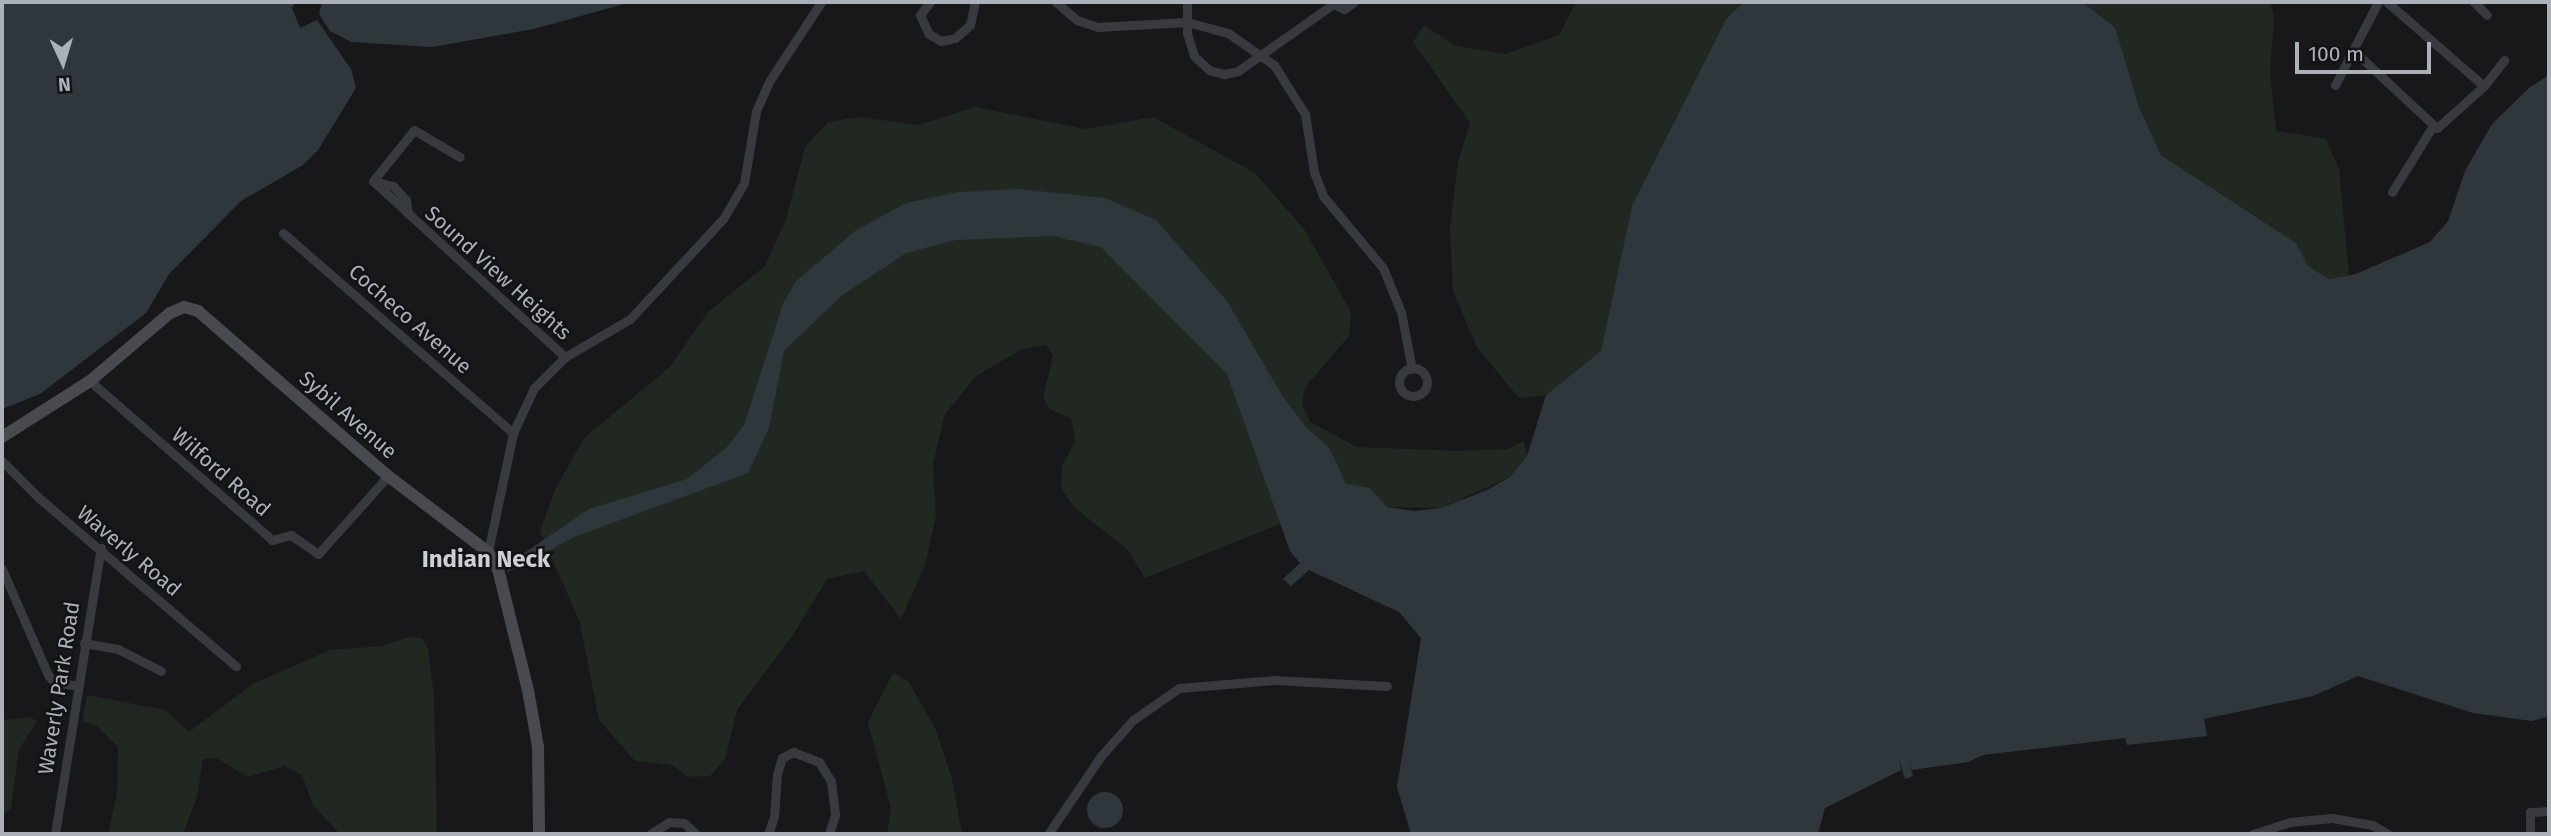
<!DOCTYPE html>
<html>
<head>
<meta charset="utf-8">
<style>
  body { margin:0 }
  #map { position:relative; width:2551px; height:836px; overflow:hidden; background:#18181a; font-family:"Fira Sans",sans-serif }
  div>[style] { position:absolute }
  .green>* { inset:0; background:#202821 }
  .water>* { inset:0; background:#2f373d }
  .round { border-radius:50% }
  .minor>* { height:9px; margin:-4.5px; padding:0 4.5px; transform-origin:4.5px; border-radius:4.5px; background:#393a3f }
  .minor>.ring { margin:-4.5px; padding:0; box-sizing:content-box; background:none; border:9px solid #393a3f; border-radius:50% }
  .secondary>* { height:12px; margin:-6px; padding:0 6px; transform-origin:6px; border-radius:6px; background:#484a4e }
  span { translate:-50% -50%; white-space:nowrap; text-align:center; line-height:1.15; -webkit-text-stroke:5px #131315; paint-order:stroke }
  .street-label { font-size:21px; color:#acb0b8 }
  .quarter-label { font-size:24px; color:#cccfd5; font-weight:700 }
  .frame { position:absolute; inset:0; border:4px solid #acb0b8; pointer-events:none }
  .north { position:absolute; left:28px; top:28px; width:70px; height:70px; -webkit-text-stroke:5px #131315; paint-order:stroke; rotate:176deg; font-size:19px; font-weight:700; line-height:28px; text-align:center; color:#acb0b8 }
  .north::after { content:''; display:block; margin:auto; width:24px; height:32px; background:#acb0b8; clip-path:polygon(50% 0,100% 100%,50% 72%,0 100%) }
  .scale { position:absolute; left:2295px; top:42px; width:136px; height:32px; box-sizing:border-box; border:4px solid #acb0b8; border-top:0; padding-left:9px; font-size:21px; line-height:24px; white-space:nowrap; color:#acb0b8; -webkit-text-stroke:5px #131315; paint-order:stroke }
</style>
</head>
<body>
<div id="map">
  <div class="green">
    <i style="clip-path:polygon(1576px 2px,1744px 2px,1726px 19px,1632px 206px,1601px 351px,1546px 395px,1519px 398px,1477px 347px,1453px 291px,1450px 228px,1458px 162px,1470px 123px,1413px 42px,1424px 25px,1455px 46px,1506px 54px,1559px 35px)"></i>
    <i style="clip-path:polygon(2082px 2px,2270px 2px,2274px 18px,2270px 73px,2276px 131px,2326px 139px,2339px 169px,2349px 275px,2329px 279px,2308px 266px,2296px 243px,2161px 155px,2139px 107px,2115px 27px)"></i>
    <i style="clip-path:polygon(975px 107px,1085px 129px,1153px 117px,1255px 173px,1304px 229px,1351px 312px,1349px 336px,1305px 387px,1302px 404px,1310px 422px,1357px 447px,1457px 451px,1508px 449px,1524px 441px,1527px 456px,1510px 477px,1441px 508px,1387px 507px,1370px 488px,1145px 578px,1128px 550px,1074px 507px,1061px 489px,1062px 466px,1075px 441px,1071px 418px,1050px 410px,1043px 397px,1053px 356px,1046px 345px,1022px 349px,976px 376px,945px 414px,933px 464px,936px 516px,925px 565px,901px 619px,864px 571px,827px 579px,793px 635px,737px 710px,725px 759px,710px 776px,688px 777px,673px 765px,635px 761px,599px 720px,580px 623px,540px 531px,555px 490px,584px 438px,670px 367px,708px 312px,765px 266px,786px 219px,805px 147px,828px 122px,859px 117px,919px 125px)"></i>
    <i style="clip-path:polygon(409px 637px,422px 638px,428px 649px,434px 696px,437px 834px,340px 834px,313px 805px,302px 775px,284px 766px,248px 777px,216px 758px,203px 759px,197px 797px,183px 834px,108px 834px,117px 794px,118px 747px,97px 726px,82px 721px,87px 695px,165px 710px,189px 732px,253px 684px,330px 650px,382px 646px)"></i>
    <i style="clip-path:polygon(893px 673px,908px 681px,935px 728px,952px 779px,962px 834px,887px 834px,891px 808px,868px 722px)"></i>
    <i style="clip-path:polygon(31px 717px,37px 722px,19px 749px,11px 808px,2px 816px,2px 720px)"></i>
  </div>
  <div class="water">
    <i style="clip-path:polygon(2px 2px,295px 2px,292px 8px,300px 28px,317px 20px,351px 69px,356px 88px,318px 150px,303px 165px,241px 201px,169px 274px,146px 313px,40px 394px,2px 409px)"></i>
    <i style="clip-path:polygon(322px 2px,631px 2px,534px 29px,432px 47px,351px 42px,330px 31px,319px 14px)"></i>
    <i style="clip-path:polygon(1744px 2px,2082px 2px,2115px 27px,2139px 107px,2161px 155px,2296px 243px,2308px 266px,2329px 279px,2356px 274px,2430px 242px,2448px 221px,2465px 171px,2492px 124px,2529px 88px,2549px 75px,2549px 716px,2532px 721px,2473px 713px,2358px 676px,2313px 696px,2204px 719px,2207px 736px,2127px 745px,2125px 738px,1983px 755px,1968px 762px,1912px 770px,1908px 757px,1913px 776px,1905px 779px,1899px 759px,1901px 770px,1825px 808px,1818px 834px,1411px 834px,1397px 787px,1421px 638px,1399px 612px,1309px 570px,1291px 586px,1283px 579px,1300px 563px,1290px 551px,1227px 374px,1101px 247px,1053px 236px,956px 240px,906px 253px,841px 296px,784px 351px,769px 428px,748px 473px,574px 537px,506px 573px,517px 558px,589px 509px,687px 479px,727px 447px,744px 425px,783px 304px,796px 281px,855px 231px,906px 203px,959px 192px,1019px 189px,1105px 198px,1156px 220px,1227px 301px,1283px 397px,1306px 427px,1330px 449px,1346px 484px,1370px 488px,1387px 507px,1414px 511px,1441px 508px,1487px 490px,1510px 477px,1527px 456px,1546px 395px,1601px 351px,1632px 206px,1726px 19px)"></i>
    <i class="round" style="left:1087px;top:792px;width:36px;height:36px"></i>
  </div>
  <div class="minor">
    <i style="left:930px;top:2px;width:16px;rotate:128deg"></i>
    <i style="left:920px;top:15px;width:21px;rotate:65deg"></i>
    <i style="left:929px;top:34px;width:14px;rotate:30deg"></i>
    <i style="left:941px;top:41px;width:14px;rotate:-12deg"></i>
    <i style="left:955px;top:38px;width:20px;rotate:-41deg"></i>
    <i style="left:970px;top:25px;width:24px;rotate:-78deg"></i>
    <i style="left:1056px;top:2px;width:28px;rotate:41deg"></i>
    <i style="left:1077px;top:20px;width:21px;rotate:19deg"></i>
    <i style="left:1097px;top:27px;width:90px;rotate:-3.2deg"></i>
    <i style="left:1187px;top:22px;width:42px;rotate:15deg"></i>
    <i style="left:1228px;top:33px;width:56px;rotate:34.8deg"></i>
    <i style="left:1274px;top:65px;width:58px;rotate:57.7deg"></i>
    <i style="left:1305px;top:114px;width:59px;rotate:81.2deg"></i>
    <i style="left:1314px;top:172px;width:26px;rotate:69deg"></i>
    <i style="left:1323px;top:196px;width:94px;rotate:50.2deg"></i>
    <i style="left:1383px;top:268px;width:48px;rotate:67.8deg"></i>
    <i style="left:1401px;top:312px;width:58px;rotate:79.1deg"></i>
    <i style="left:1187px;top:2px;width:31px;rotate:90deg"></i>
    <i style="left:1187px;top:33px;width:24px;rotate:73deg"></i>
    <i style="left:1194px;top:56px;width:21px;rotate:43deg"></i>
    <i style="left:1209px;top:70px;width:16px;rotate:15deg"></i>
    <i style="left:1224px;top:74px;width:14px;rotate:-12deg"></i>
    <i style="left:1238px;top:71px;width:115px;rotate:-35.1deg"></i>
    <i style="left:1330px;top:2px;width:16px;rotate:27deg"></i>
    <i style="left:1344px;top:9px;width:12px;rotate:-35deg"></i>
    <i style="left:2387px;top:2px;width:128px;rotate:40.9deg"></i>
    <i style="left:2474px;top:2px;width:18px;rotate:45deg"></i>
    <i style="left:2354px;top:51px;width:113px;rotate:42.9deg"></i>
    <i style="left:2437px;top:128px;width:63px;rotate:-41.8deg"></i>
    <i style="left:2484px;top:86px;width:33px;rotate:-52deg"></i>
    <i style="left:2335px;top:85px;width:93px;rotate:-62.6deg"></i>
    <i style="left:373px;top:181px;width:260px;rotate:42.5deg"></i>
    <i style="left:373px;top:181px;width:65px;rotate:-51.2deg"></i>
    <i style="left:414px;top:130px;width:53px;rotate:30.4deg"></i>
    <i style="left:373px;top:181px;width:21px;rotate:14deg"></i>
    <i style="left:393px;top:186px;width:19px;rotate:47deg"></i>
    <i style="left:406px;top:200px;width:14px;rotate:82deg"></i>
    <i style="left:2392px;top:192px;width:78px;rotate:-58.2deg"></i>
    <i style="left:283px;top:233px;width:305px;rotate:41deg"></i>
    <i class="ring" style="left:1399px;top:368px;width:19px;height:19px"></i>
    <i style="left:90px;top:381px;width:242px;rotate:41.1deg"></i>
    <i style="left:272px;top:540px;width:20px;rotate:-15deg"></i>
    <i style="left:291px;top:535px;width:33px;rotate:35deg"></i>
    <i style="left:318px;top:554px;width:105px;rotate:-48.1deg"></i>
    <i style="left:2px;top:461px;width:52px;rotate:45deg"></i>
    <i style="left:39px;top:498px;width:259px;rotate:40.5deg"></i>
    <i style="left:488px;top:552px;width:122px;rotate:-78.1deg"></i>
    <i style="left:513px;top:433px;width:50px;rotate:-65deg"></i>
    <i style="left:534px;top:388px;width:44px;rotate:-45deg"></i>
    <i style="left:565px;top:357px;width:75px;rotate:-30.3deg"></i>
    <i style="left:630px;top:319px;width:137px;rotate:-47.1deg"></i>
    <i style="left:723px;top:219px;width:42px;rotate:-59.7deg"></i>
    <i style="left:744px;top:183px;width:73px;rotate:-80.5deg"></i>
    <i style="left:756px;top:111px;width:34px;rotate:-66deg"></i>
    <i style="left:770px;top:80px;width:93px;rotate:-56.8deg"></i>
    <i style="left:2px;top:569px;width:116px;rotate:66.5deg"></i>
    <i style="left:48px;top:675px;width:9px;rotate:49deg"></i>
    <i style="left:54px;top:682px;width:24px;rotate:9deg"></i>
    <i style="left:84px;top:643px;width:35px;rotate:10deg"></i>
    <i style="left:118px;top:649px;width:48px;rotate:27.1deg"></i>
    <i style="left:55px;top:834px;width:290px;rotate:-80.9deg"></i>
    <i style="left:650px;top:834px;width:22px;rotate:-32deg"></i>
    <i style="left:669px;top:822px;width:15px;rotate:4deg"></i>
    <i style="left:684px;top:823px;width:16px;rotate:43deg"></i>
    <i style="left:768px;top:834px;width:18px;rotate:-71deg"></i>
    <i style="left:774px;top:817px;width:43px;rotate:-86deg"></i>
    <i style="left:777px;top:774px;width:17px;rotate:-73deg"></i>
    <i style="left:782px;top:758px;width:13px;rotate:-29deg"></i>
    <i style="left:793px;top:752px;width:28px;rotate:21deg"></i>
    <i style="left:819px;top:762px;width:22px;rotate:58deg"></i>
    <i style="left:831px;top:781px;width:34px;rotate:83deg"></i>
    <i style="left:835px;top:815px;width:20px;rotate:108deg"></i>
    <i style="left:1048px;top:834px;width:94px;rotate:-55.8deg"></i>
    <i style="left:1101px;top:756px;width:48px;rotate:-48.4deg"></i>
    <i style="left:1133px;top:720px;width:56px;rotate:-34.8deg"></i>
    <i style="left:1179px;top:688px;width:95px;rotate:-4.8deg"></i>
    <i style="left:1274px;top:680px;width:113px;rotate:3deg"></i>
    <i style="left:2253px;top:834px;width:38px;rotate:-18deg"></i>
    <i style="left:2289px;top:822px;width:43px;rotate:-5.3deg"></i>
    <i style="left:2332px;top:818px;width:41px;rotate:9.9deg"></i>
    <i style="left:2372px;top:825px;width:18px;rotate:29deg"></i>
    <i style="left:2530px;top:834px;width:22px;rotate:-90deg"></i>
    <i style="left:2530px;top:812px;width:19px;rotate:-3deg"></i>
  </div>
  <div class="secondary">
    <i style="left:2px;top:437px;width:104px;rotate:-32.5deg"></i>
    <i style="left:90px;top:381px;width:105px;rotate:-40.4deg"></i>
    <i style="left:170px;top:313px;width:15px;rotate:-23deg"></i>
    <i style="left:184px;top:307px;width:15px;rotate:16deg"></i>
    <i style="left:198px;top:311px;width:252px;rotate:41deg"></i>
    <i style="left:388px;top:476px;width:126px;rotate:37.2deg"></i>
    <i style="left:488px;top:552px;width:20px;rotate:60deg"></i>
    <i style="left:498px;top:569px;width:125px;rotate:76.1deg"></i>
    <i style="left:528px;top:690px;width:58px;rotate:80deg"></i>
    <i style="left:538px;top:747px;width:87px;rotate:89.3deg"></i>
  </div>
  <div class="street-label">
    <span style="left:498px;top:273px;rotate:42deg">Sound View Heights</span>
    <span style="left:410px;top:319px;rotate:41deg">Cocheco Avenue</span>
    <span style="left:348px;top:415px;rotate:41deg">Sybil Avenue</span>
    <span style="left:221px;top:472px;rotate:41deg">Wilford Road</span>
    <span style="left:129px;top:551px;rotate:40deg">Waverly Road</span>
    <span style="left:59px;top:688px;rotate:-81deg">Waverly Park Road</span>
  </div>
  <div class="quarter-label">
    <span style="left:486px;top:560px">Indian Neck</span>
  </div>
  <div class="frame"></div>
  <div class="north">N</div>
  <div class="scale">100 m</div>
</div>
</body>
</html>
